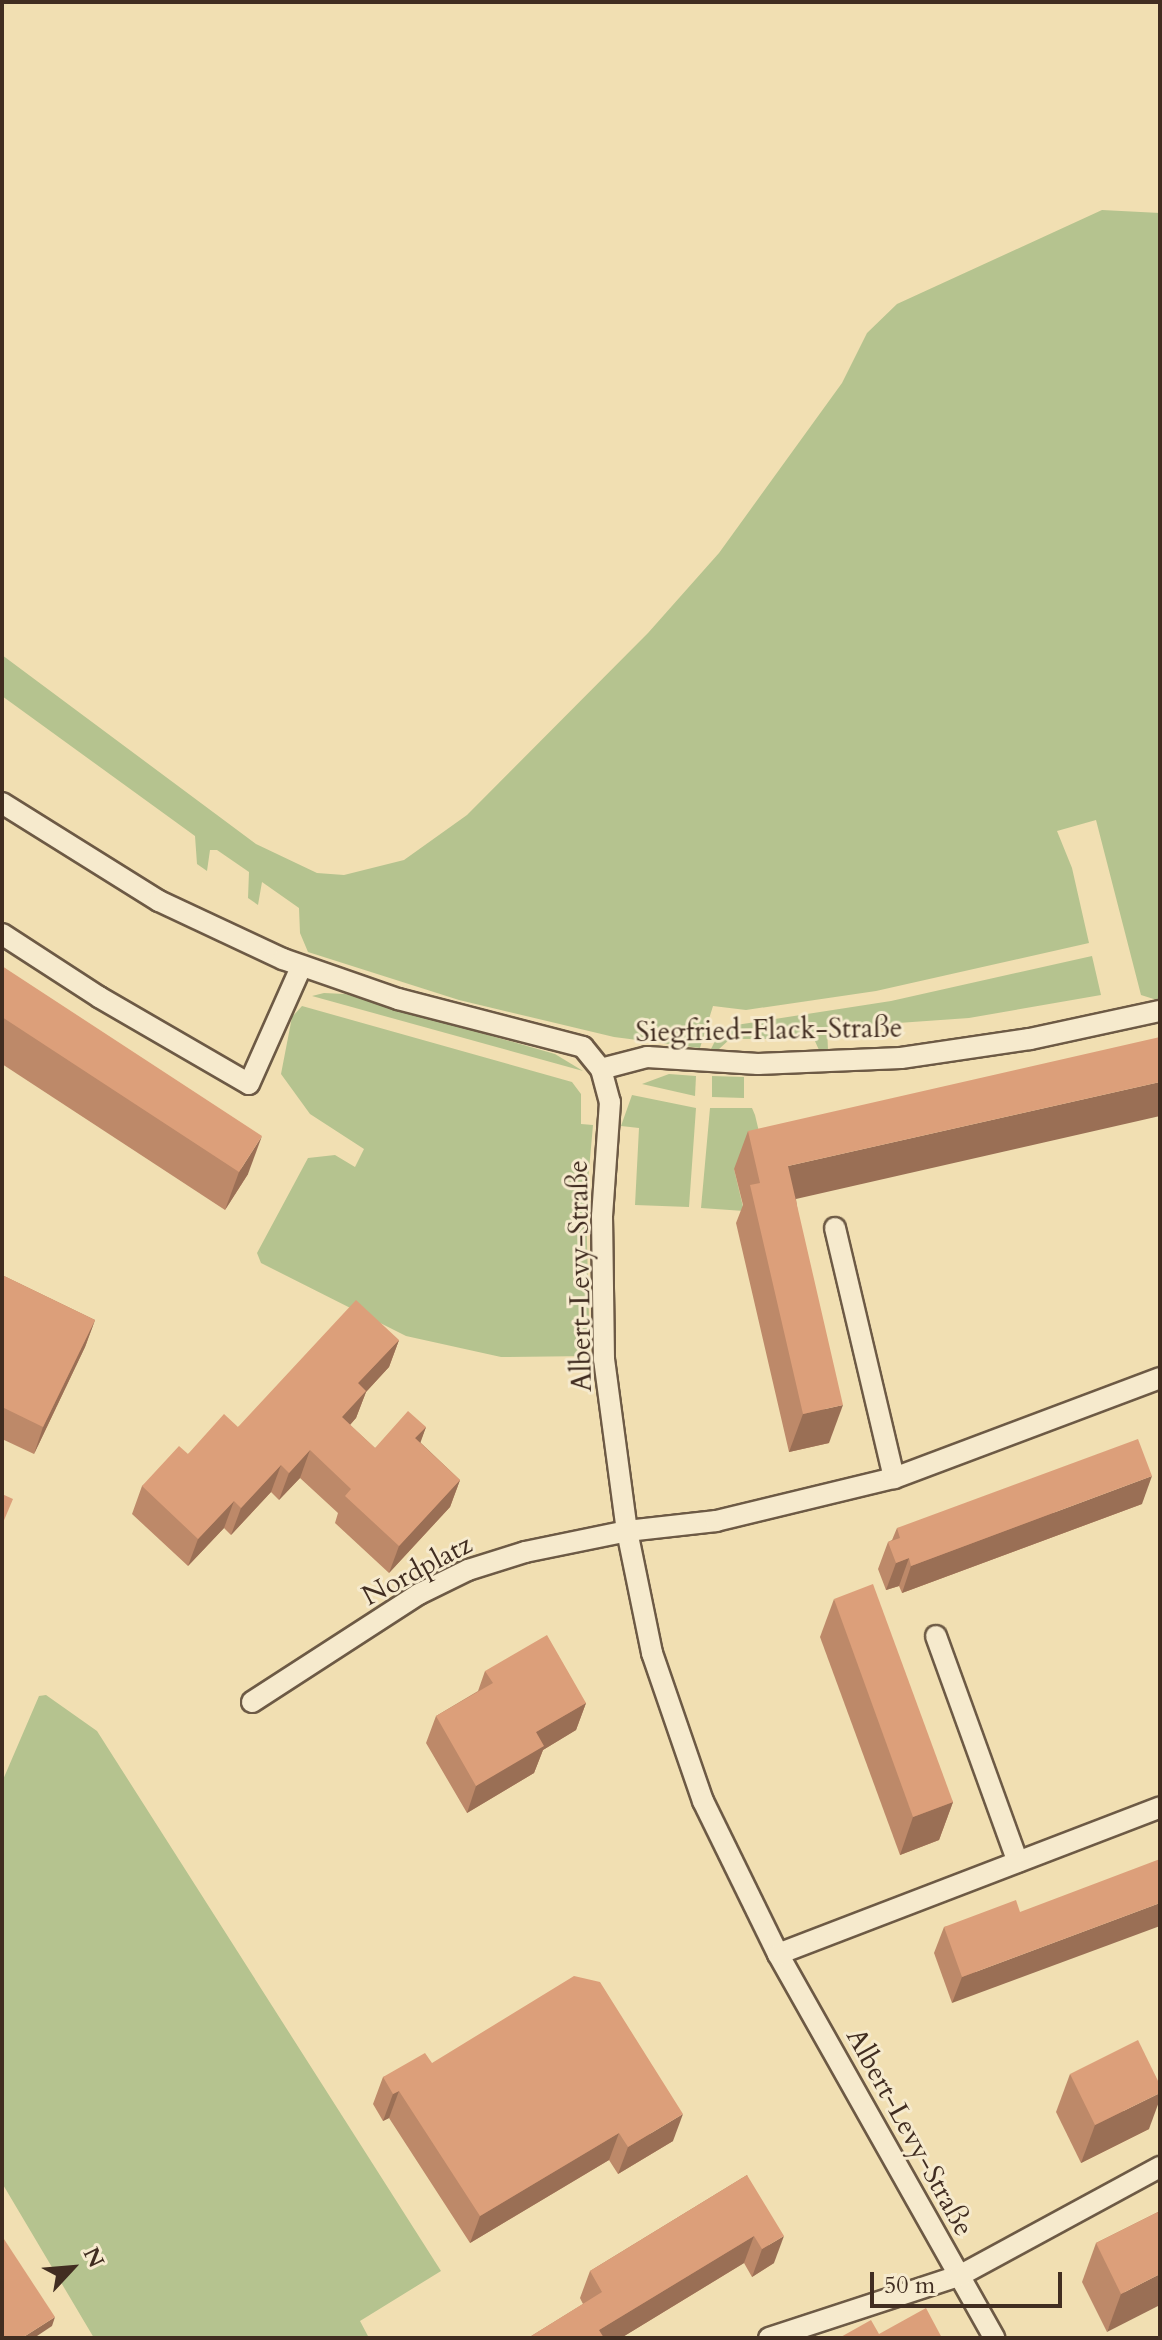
<!DOCTYPE html>
<html>
<head>
<meta charset="utf-8">
<style>
  body { margin:0 }
  #map { position:relative; width:1162px; height:2340px; overflow:hidden; background:#f1dfb2; font-family:Cardo,serif }
  div>[style] { position:absolute }
  .green>* { inset:0; background:#b5c38f }
  .roads { filter:drop-shadow(2px 0 #6d5a45) drop-shadow(-2px 0 #6d5a45) drop-shadow(0 2px #6d5a45) drop-shadow(0 -2px #6d5a45) }
  .street>* { height:20px; margin:-10px; padding:0 10px; transform-origin:10px; border-radius:10px; background:#f6eacd }
  .wall>* { inset:0; background:#bd8969 }
  .shaded-wall>* { inset:0; background:#9a6f55 }
  .building>* { inset:0; background:#dc9f7a }
  span { translate:-50% -50%; white-space:nowrap; text-align:center; line-height:1.15; -webkit-text-stroke:6px #f6eacd; paint-order:stroke }
  .street-label { font-size:28px; color:#412d21 }
  .frame { position:absolute; inset:0; border:4px solid #412d21; pointer-events:none }
  .north { position:absolute; left:32px; top:2228px; width:80px; height:80px; -webkit-text-stroke:6px #f6eacd; paint-order:stroke; rotate:64deg; font-size:22px; font-weight:700; line-height:32px; text-align:center; color:#412d21 }
  .north::after { content:''; display:block; margin:auto; width:28px; height:36px; background:#412d21; clip-path:polygon(50% 0,100% 100%,50% 72%,0 100%) }
  .scale { position:absolute; left:870px; top:2272px; width:192px; height:36px; box-sizing:border-box; border:4px solid #412d21; border-top:0; padding-left:10px; font-size:24px; line-height:28px; white-space:nowrap; color:#412d21; -webkit-text-stroke:6px #f6eacd; paint-order:stroke }
</style>
</head>
<body>
<div id="map">
  <div class="green">
    <i style="clip-path:polygon(1102px 210px,1160px 213px,1160px 1001px,1141px 995px,1096px 820px,1057px 831px,1072px 868px,1089px 943px,876px 991px,746px 1010px,713px 1006px,700px 1048px,614px 1037px,459px 1000px,308px 952px,300px 933px,299px 908px,262px 882px,258px 905px,248px 898px,249px 872px,217px 850px,210px 850px,207px 871px,197px 864px,195px 836px,2px 696px,2px 655px,256px 844px,317px 873px,344px 875px,404px 860px,467px 815px,648px 633px,719px 553px,842px 383px,867px 333px,897px 304px)"></i>
    <i style="clip-path:polygon(1092px 956px,1101px 995px,969px 1018px,827px 1028px,828px 1050px,819px 1050px,814px 1039px,730px 1039px,719px 1049px,711px 1049px,719px 1033px,736px 1025px,891px 1001px)"></i>
    <i style="clip-path:polygon(324px 993px,345px 994px,555px 1054px,583px 1071px,312px 996px)"></i>
    <i style="clip-path:polygon(302px 1006px,572px 1082px,581px 1094px,581px 1124px,593px 1125px,586px 1204px,590px 1356px,501px 1357px,406px 1336px,261px 1263px,257px 1253px,308px 1158px,335px 1155px,355px 1167px,364px 1149px,310px 1114px,281px 1074px,292px 1017px)"></i>
    <i style="clip-path:polygon(669px 1074px,696px 1076px,695px 1096px,642px 1084px)"></i>
    <i style="clip-path:polygon(712px 1076px,744px 1077px,744px 1098px,712px 1097px)"></i>
    <i style="clip-path:polygon(632px 1095px,696px 1108px,689px 1207px,635px 1205px,639px 1128px,621px 1126px)"></i>
    <i style="clip-path:polygon(710px 1108px,752px 1108px,755px 1115px,766px 1161px,734px 1169px,744px 1211px,701px 1208px)"></i>
    <i style="clip-path:polygon(46px 1695px,97px 1731px,441px 2271px,360px 2321px,369px 2338px,94px 2338px,2px 2183px,2px 1782px,39px 1696px)"></i>
  </div>
  <div class="roads">
    <div class="street">
      <i style="left:2px;top:803px;width:185px;rotate:32deg"></i>
      <i style="left:159px;top:901px;width:137px;rotate:25.1deg"></i>
      <i style="left:283px;top:959px;width:122px;rotate:19.2deg"></i>
      <i style="left:398px;top:999px;width:191px;rotate:14.5deg"></i>
      <i style="left:583px;top:1047px;width:28px;rotate:51deg"></i>
      <i style="left:601px;top:1069px;width:34px;rotate:75deg"></i>
      <i style="left:610px;top:1102px;width:114px;rotate:94deg"></i>
      <i style="left:602px;top:1216px;width:143px;rotate:89.2deg"></i>
      <i style="left:604px;top:1359px;width:174px;rotate:82.4deg"></i>
      <i style="left:627px;top:1531px;width:125px;rotate:78.4deg"></i>
      <i style="left:652px;top:1653px;width:157px;rotate:71deg"></i>
      <i style="left:703px;top:1801px;width:170px;rotate:63.9deg"></i>
      <i style="left:778px;top:1954px;width:441px;rotate:60.6deg"></i>
      <i style="left:2px;top:934px;width:116px;rotate:33deg"></i>
      <i style="left:99px;top:997px;width:173px;rotate:30.1deg"></i>
      <i style="left:249px;top:1084px;width:128px;rotate:-66deg"></i>
      <i style="left:601px;top:1069px;width:48px;rotate:-14.6deg"></i>
      <i style="left:647px;top:1057px;width:111px;rotate:3.6deg"></i>
      <i style="left:758px;top:1064px;width:143px;rotate:-2.4deg"></i>
      <i style="left:901px;top:1058px;width:130px;rotate:-8.4deg"></i>
      <i style="left:1030px;top:1039px;width:133px;rotate:-12.2deg"></i>
      <i style="left:835px;top:1228px;width:257px;rotate:76.7deg"></i>
      <i style="left:936px;top:1636px;width:240px;rotate:70.1deg"></i>
      <i style="left:252px;top:1702px;width:199px;rotate:-32.9deg"></i>
      <i style="left:419px;top:1594px;width:55px;rotate:-26.1deg"></i>
      <i style="left:468px;top:1570px;width:60px;rotate:-17.5deg"></i>
      <i style="left:525px;top:1552px;width:104px;rotate:-11.6deg"></i>
      <i style="left:627px;top:1531px;width:90px;rotate:-6.4deg"></i>
      <i style="left:716px;top:1521px;width:183px;rotate:-13.6deg"></i>
      <i style="left:894px;top:1478px;width:284px;rotate:-20.6deg"></i>
      <i style="left:778px;top:1954px;width:409px;rotate:-21deg"></i>
      <i style="left:769px;top:2338px;width:200px;rotate:-18.1deg"></i>
      <i style="left:959px;top:2276px;width:229px;rotate:-28.5deg"></i>
    </div>
  </div>
  <div class="wall">
    <i style="clip-path:polygon(2px 966px,248px 1174px,225px 1210px,2px 1064px)"></i>
    <i style="clip-path:polygon(748px 1131px,796px 1199px,829px 1443px,789px 1452px,736px 1223px,743px 1205px,734px 1169px)"></i>
    <i style="clip-path:polygon(2px 1275px,95px 1320px,85px 1347px,34px 1454px,2px 1439px)"></i>
    <i style="clip-path:polygon(399px 1340px,389px 1367px,366px 1392px,356px 1418px,350px 1425px,375px 1448px,426px 1427px,420px 1442px,460px 1480px,450px 1507px,389px 1573px,335px 1523px,338px 1513px,300px 1478px,279px 1500px,271px 1492px,231px 1535px,224px 1528px,188px 1566px,132px 1514px,142px 1486px,188px 1454px)"></i>
    <i style="clip-path:polygon(1142px 1504px,902px 1593px,899px 1586px,886px 1590px,878px 1569px,888px 1542px,892px 1540px,897px 1528px)"></i>
    <i style="clip-path:polygon(834px 1599px,953px 1802px,939px 1840px,900px 1855px,820px 1637px)"></i>
    <i style="clip-path:polygon(485px 1671px,586px 1703px,576px 1730px,543px 1750px,534px 1773px,467px 1813px,426px 1743px,436px 1716px,478px 1691px)"></i>
    <i style="clip-path:polygon(1020px 1912px,952px 2003px,934px 1953px,944px 1927px)"></i>
    <i style="clip-path:polygon(432px 2063px,673px 2141px,618px 2174px,609px 2160px,470px 2243px,389px 2118px,383px 2121px,373px 2104px,383px 2077px)"></i>
    <i style="clip-path:polygon(1070px 2074px,1149px 2129px,1081px 2163px,1056px 2112px)"></i>
    <i style="clip-path:polygon(747px 2175px,774px 2263px,752px 2277px,744px 2263px,621px 2338px,528px 2338px,583px 2304px,580px 2298px,590px 2271px)"></i>
    <i style="clip-path:polygon(1160px 2211px,1107px 2332px,1082px 2282px,1096px 2243px)"></i>
  </div>
  <div class="shaded-wall">
    <i style="clip-path:polygon(1160px 1082px,1160px 1116px,774px 1204px,788px 1166px)"></i>
    <i style="clip-path:polygon(262px 1136px,248px 1174px,225px 1210px,239px 1172px)"></i>
    <i style="clip-path:polygon(95px 1320px,85px 1347px,34px 1454px,43px 1427px)"></i>
    <i style="clip-path:polygon(399px 1340px,389px 1367px,366px 1392px,356px 1418px,332px 1445px,342px 1417px,358px 1383px)"></i>
    <i style="clip-path:polygon(843px 1405px,829px 1443px,789px 1452px,803px 1414px)"></i>
    <i style="clip-path:polygon(426px 1427px,416px 1455px,415px 1438px)"></i>
    <i style="clip-path:polygon(310px 1450px,300px 1478px,279px 1500px,289px 1473px)"></i>
    <i style="clip-path:polygon(281px 1465px,271px 1492px,231px 1535px,241px 1508px)"></i>
    <i style="clip-path:polygon(1152px 1476px,1142px 1504px,902px 1593px,911px 1566px)"></i>
    <i style="clip-path:polygon(460px 1480px,450px 1507px,389px 1573px,399px 1546px)"></i>
    <i style="clip-path:polygon(234px 1501px,224px 1528px,188px 1566px,198px 1539px)"></i>
    <i style="clip-path:polygon(909px 1558px,899px 1586px,886px 1590px,896px 1563px)"></i>
    <i style="clip-path:polygon(586px 1703px,576px 1730px,543px 1750px,534px 1773px,467px 1813px,476px 1786px,536px 1732px)"></i>
    <i style="clip-path:polygon(953px 1802px,939px 1840px,900px 1855px,913px 1817px)"></i>
    <i style="clip-path:polygon(1160px 1903px,1160px 1926px,952px 2003px,962px 1977px)"></i>
    <i style="clip-path:polygon(399px 2091px,389px 2118px,383px 2121px,393px 2094px)"></i>
    <i style="clip-path:polygon(1160px 2093px,1160px 2099px,1149px 2129px,1081px 2163px,1095px 2125px)"></i>
    <i style="clip-path:polygon(683px 2114px,673px 2141px,618px 2174px,628px 2147px)"></i>
    <i style="clip-path:polygon(619px 2133px,609px 2160px,470px 2243px,480px 2216px)"></i>
    <i style="clip-path:polygon(754px 2236px,744px 2263px,621px 2338px,597px 2338px,599px 2330px)"></i>
    <i style="clip-path:polygon(784px 2236px,774px 2263px,752px 2277px,762px 2249px)"></i>
    <i style="clip-path:polygon(1160px 2274px,1160px 2305px,1107px 2332px,1121px 2294px)"></i>
    <i style="clip-path:polygon(55px 2317px,52px 2326px,34px 2338px,22px 2338px)"></i>
  </div>
  <div class="building">
    <i style="clip-path:polygon(2px 966px,262px 1136px,239px 1172px,2px 1017px)"></i>
    <i style="clip-path:polygon(1160px 1037px,1160px 1082px,788px 1166px,843px 1405px,803px 1414px,750px 1185px,760px 1183px,748px 1131px)"></i>
    <i style="clip-path:polygon(2px 1275px,95px 1320px,43px 1427px,2px 1407px)"></i>
    <i style="clip-path:polygon(356px 1300px,399px 1340px,358px 1383px,366px 1391px,342px 1417px,375px 1448px,408px 1411px,426px 1427px,415px 1438px,460px 1480px,399px 1546px,345px 1496px,351px 1489px,310px 1450px,289px 1473px,281px 1465px,241px 1508px,234px 1501px,198px 1539px,142px 1486px,179px 1446px,188px 1454px,224px 1414px,238px 1427px)"></i>
    <i style="clip-path:polygon(1138px 1439px,1152px 1476px,911px 1566px,909px 1558px,896px 1563px,888px 1542px,900px 1538px,897px 1528px)"></i>
    <i style="clip-path:polygon(2px 1494px,13px 1499px,2px 1525px)"></i>
    <i style="clip-path:polygon(873px 1584px,953px 1802px,913px 1817px,834px 1599px)"></i>
    <i style="clip-path:polygon(547px 1635px,586px 1703px,536px 1732px,544px 1746px,476px 1786px,436px 1716px,493px 1683px,485px 1671px)"></i>
    <i style="clip-path:polygon(1160px 1859px,1160px 1903px,962px 1977px,944px 1927px,1016px 1900px,1020px 1912px)"></i>
    <i style="clip-path:polygon(574px 1976px,600px 1982px,683px 2114px,628px 2147px,619px 2133px,480px 2216px,399px 2091px,393px 2094px,383px 2077px,425px 2053px,432px 2063px)"></i>
    <i style="clip-path:polygon(1138px 2040px,1160px 2085px,1160px 2093px,1095px 2125px,1070px 2074px)"></i>
    <i style="clip-path:polygon(747px 2175px,784px 2236px,762px 2249px,754px 2236px,599px 2330px,604px 2338px,528px 2338px,602px 2292px,590px 2271px)"></i>
    <i style="clip-path:polygon(1160px 2211px,1160px 2274px,1121px 2294px,1096px 2243px)"></i>
    <i style="clip-path:polygon(2px 2236px,55px 2317px,22px 2338px,2px 2338px)"></i>
    <i style="clip-path:polygon(926px 2308px,942px 2338px,839px 2338px,871px 2320px,879px 2334px)"></i>
  </div>
  <div class="street-label">
    <span style="left:769px;top:1030px;rotate:-1deg">Siegfried-Flack-Straße</span>
    <span style="left:580px;top:1276px;rotate:-91deg">Albert-Levy-Straße</span>
    <span style="left:417px;top:1570px;rotate:-28deg">Nordplatz</span>
    <span style="left:910px;top:2132px;rotate:61deg">Albert-Levy-Straße</span>
  </div>
  <div class="frame"></div>
  <div class="north">N</div>
  <div class="scale">50 m</div>
</div>
</body>
</html>
